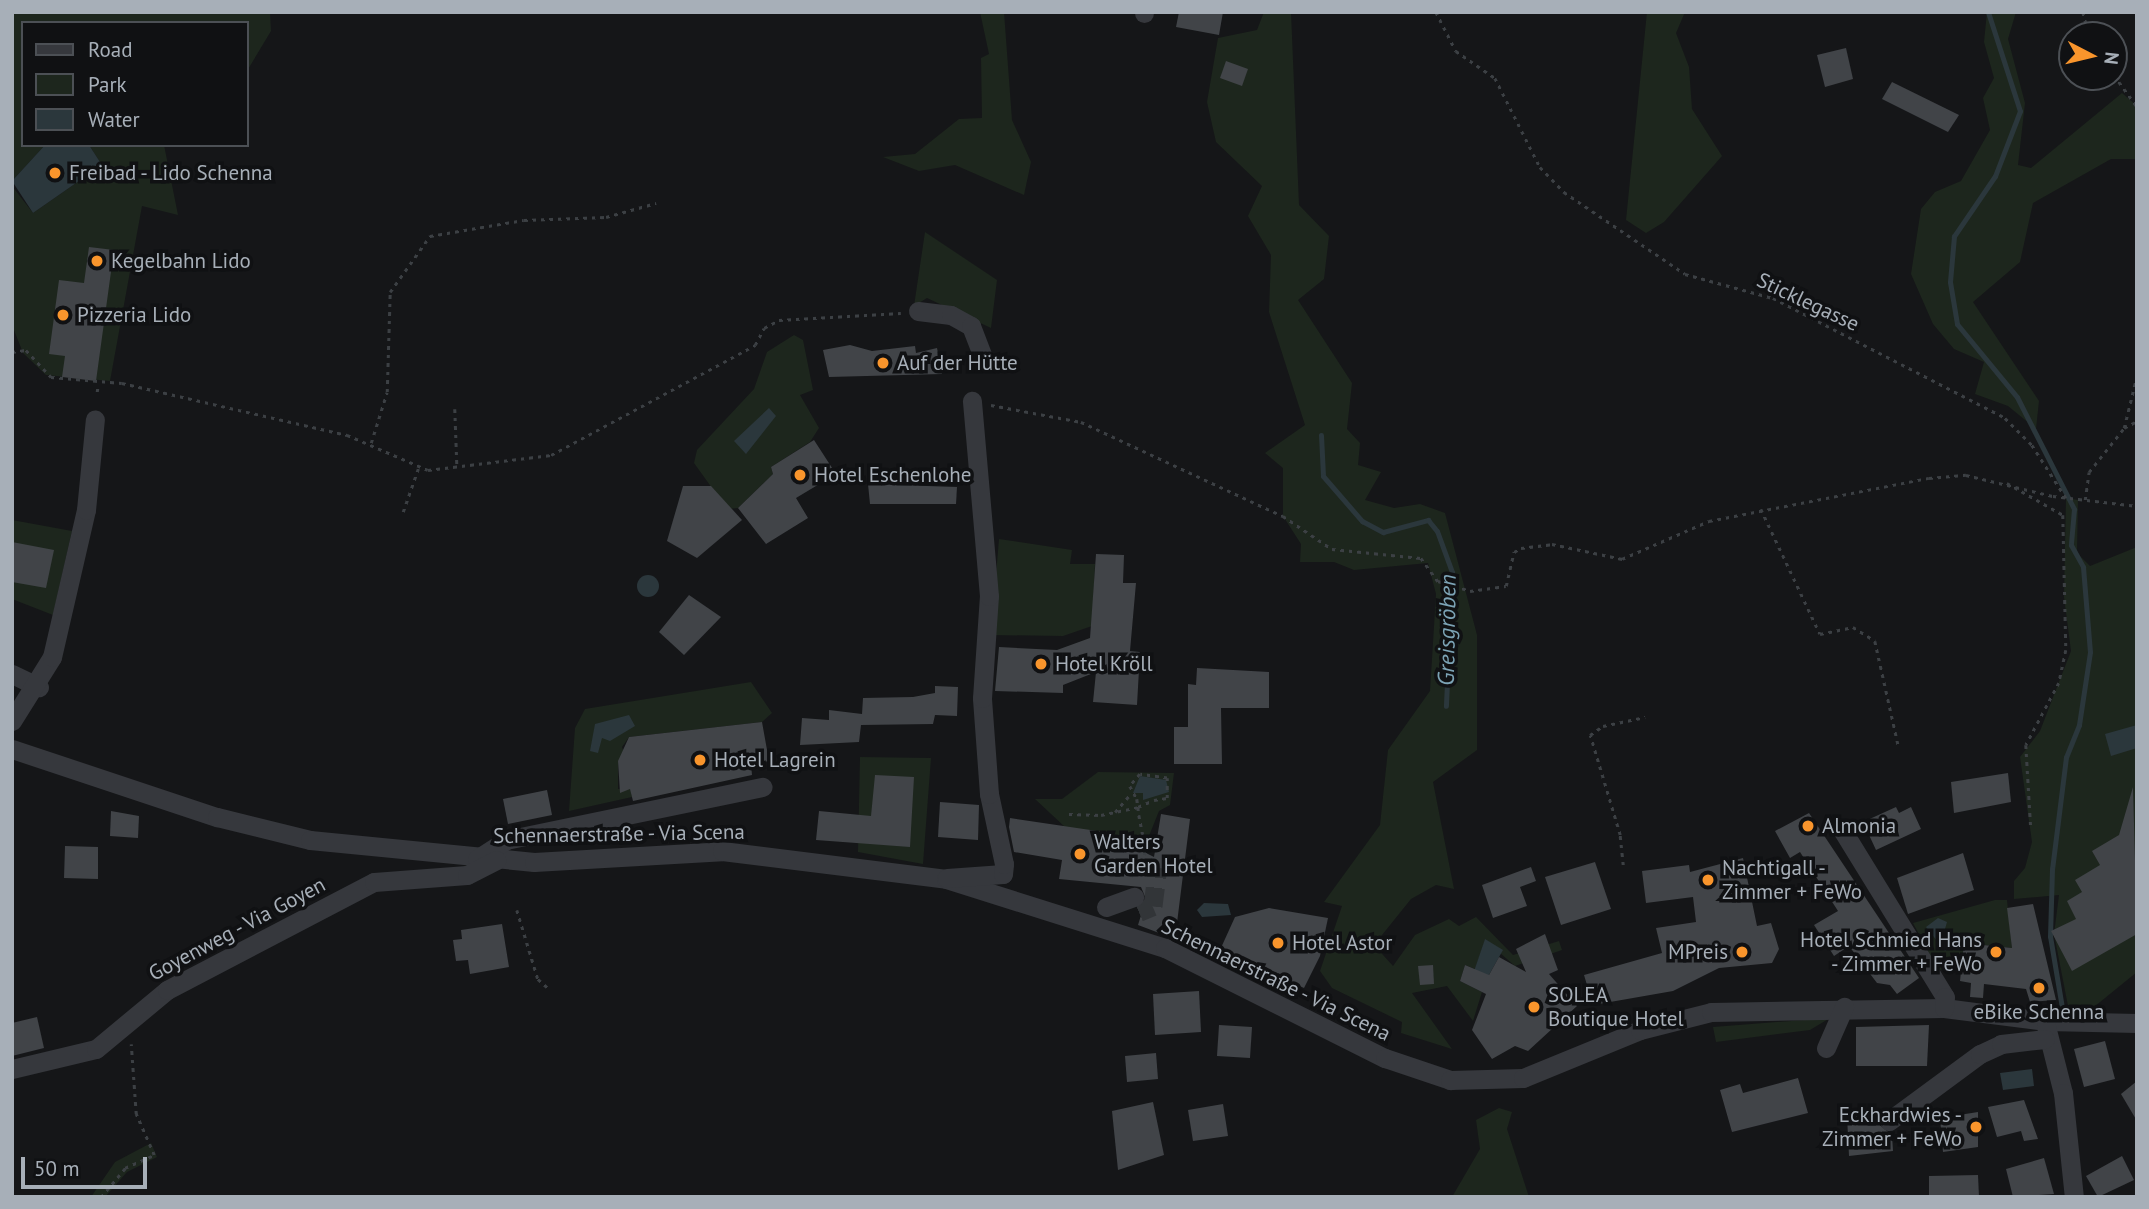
<!DOCTYPE html>
<html>
<head>
<meta charset="utf-8">
<style>
  body { margin:0 }
  #map { position:relative; width:2149px; height:1209px; overflow:hidden; background:#151618; font-family:"PT Sans",sans-serif }
  div>[style] { position:absolute }
  .green>* { inset:0; background:#1d261d }
  .water>* { inset:0; background:#2b373c }
  .round { border-radius:50% }
  .stream>* { height:5px; margin:-2.5px; padding:0 2.5px; transform-origin:2.5px; border-radius:2.5px; background:#2b373c }
  .building>* { inset:0; background:#414448 }
  .minor-tunnel>* { height:19px; margin-top:-9.5px; transform-origin:0; background:repeating-linear-gradient(90deg,#323538 0 19px,transparent 0 29px) }
  .path>* { height:2.5px; margin-top:-1.25px; transform-origin:0; background:repeating-linear-gradient(90deg,#3c4044 0 3.5px,transparent 0 8.5px) }
  .minor>* { height:19px; margin:-9.5px; padding:0 9.5px; transform-origin:9.5px; border-radius:9.5px; background:#36383d }
  .dots>* { width:19px; height:19px; translate:-50% -50%; box-sizing:border-box; border:4px solid #101113; border-radius:50% }
  span { translate:-50% -50%; white-space:nowrap; text-align:center; line-height:1.15; -webkit-text-stroke:7px #101113; paint-order:stroke }
  .poi-label { font-size:21px; color:#a7afb8 }
  .left { translate:0 -50%; text-align:left }
  .right { translate:-100% -50%; text-align:right }
  .street-label { font-size:21px; color:#a7afb8 }
  .water-label { font-size:23px; color:#7ca3b5; font-style:italic }
  .frame { position:absolute; inset:0; border:14px solid #a7afb8; pointer-events:none }
  .legend { position:absolute; left:21px; top:21px; width:228px; height:126px; box-sizing:border-box; background:#101113; border:2px solid #4c5055; margin:0; padding:9px 12px; list-style:none; font-size:21px; color:#a7afb8 }
  .legend li { display:flex; align-items:center; gap:14px; height:35px }
  .legend b { width:35px; border:2px solid #4c5055 }
  .north { position:absolute; left:2058px; top:21px; width:70px; height:70px; box-sizing:border-box; background:#101113; border:2px solid #4c5055; border-radius:50%; rotate:97deg; font-size:19px; font-weight:700; line-height:28px; text-align:center; color:#a7afb8 }
  .north::after { content:''; display:block; margin:auto; width:24px; height:32px; background:#f9952c; clip-path:polygon(50% 0,100% 100%,50% 72%,0 100%) }
  .scale { position:absolute; left:21px; top:1157px; width:126px; height:32px; box-sizing:border-box; border:4px solid #a7afb8; border-top:0; padding-left:9px; font-size:21px; line-height:24px; white-space:nowrap; color:#a7afb8; -webkit-text-stroke:5px #101113; paint-order:stroke }
</style>
</head>
<body>
<div id="map">
  <div class="green">
    <i style="clip-path:polygon(12px 12px,270px 12px,271px 31px,247px 71px,247px 23px,23px 23px,23px 145px,45px 145px,12px 181px)"></i>
    <i style="clip-path:polygon(980px 12px,1004px 12px,1012px 120px,1031px 162px,1024px 195px,955px 165px,919px 171px,883px 157px,915px 154px,959px 119px,982px 118px,981px 58px,989px 54px)"></i>
    <i style="clip-path:polygon(1264px 12px,1291px 12px,1299px 205px,1329px 236px,1324px 279px,1298px 300px,1352px 383px,1347px 429px,1360px 443px,1358px 465px,1381px 472px,1365px 500px,1394px 508px,1420px 504px,1445px 513px,1477px 635px,1477px 750px,1433px 782px,1454px 889px,1436px 885px,1411px 899px,1374px 945px,1393px 966px,1415px 935px,1449px 919px,1459px 926px,1476px 917px,1513px 955px,1559px 941px,1562px 950px,1515px 966px,1485px 940px,1475px 969px,1465px 965px,1460px 981px,1482px 992px,1473px 1021px,1447px 986px,1412px 993px,1452px 1049px,1401px 1033px,1402px 1022px,1332px 988px,1320px 971px,1342px 906px,1324px 902px,1380px 825px,1388px 750px,1430px 691px,1436px 594px,1428px 563px,1354px 570px,1334px 562px,1300px 562px,1301px 544px,1283px 516px,1283px 468px,1265px 453px,1305px 425px,1269px 312px,1271px 255px,1248px 216px,1262px 186px,1216px 142px,1207px 102px,1218px 38px,1257px 30px)"></i>
    <i style="clip-path:polygon(1647px 12px,1685px 12px,1676px 33px,1689px 67px,1692px 109px,1722px 156px,1664px 222px,1646px 233px,1626px 220px)"></i>
    <i style="clip-path:polygon(1987px 12px,2016px 12px,2008px 39px,2025px 103px,2018px 165px,2031px 168px,2122px 93px,2137px 106px,2137px 159px,2111px 159px,2033px 203px,2020px 262px,1973px 302px,2039px 401px,2036px 429px,2008px 406px,1975px 394px,1984px 362px,1954px 349px,1933px 324px,1911px 274px,1921px 209px,1935px 192px,1961px 181px,1990px 130px,1983px 98px,1994px 78px,1984px 42px)"></i>
    <i style="clip-path:polygon(89px 145px,164px 145px,178px 215px,142px 206px,110px 381px,46px 375px,23px 353px,12px 325px,12px 186px,33px 213px,102px 165px)"></i>
    <i style="clip-path:polygon(925px 232px,997px 280px,991px 328px,927px 298px,914px 306px)"></i>
    <i style="clip-path:polygon(794px 335px,803px 340px,813px 390px,800px 395px,819px 428px,810px 442px,771px 467px,773px 474px,738px 508px,727px 509px,694px 463px,697px 450px,754px 389px,767px 352px)"></i>
    <i style="clip-path:polygon(2066px 498px,2078px 500px,2077px 553px,2090px 566px,2137px 547px,2137px 972px,2089px 1011px,2069px 1011px,2054px 934px,2059px 895px,2014px 899px,2014px 881px,2025px 868px,2032px 842px,2020px 757px,2040px 731px,2071px 651px,2064px 597px)"></i>
    <i style="clip-path:polygon(12px 520px,72px 531px,53px 615px,12px 599px)"></i>
    <i style="clip-path:polygon(999px 539px,1072px 550px,1070px 564px,1095px 564px,1092px 626px,1063px 636px,991px 635px)"></i>
    <i style="clip-path:polygon(751px 682px,772px 713px,762px 722px,629px 737px,622px 747px,626px 758px,618px 761px,618px 789px,631px 789px,632px 797px,569px 811px,575px 728px,585px 709px)"></i>
    <i style="clip-path:polygon(860px 757px,931px 758px,923px 864px,858px 852px)"></i>
    <i style="clip-path:polygon(1098px 772px,1174px 773px,1170px 805px,1159px 811px,1143px 851px,1104px 832px,1066px 828px,1035px 799px,1062px 799px)"></i>
    <i style="clip-path:polygon(1995px 900px,2007px 900px,2012px 948px,1965px 943px,1961px 968px,1938px 970px,1913px 923px)"></i>
    <i style="clip-path:polygon(1830px 1018px,1810px 1030px,1716px 1042px,1713px 1027px)"></i>
    <i style="clip-path:polygon(1499px 1108px,1512px 1112px,1507px 1129px,1529px 1197px,1452px 1197px,1480px 1149px,1476px 1120px)"></i>
    <i style="clip-path:polygon(151px 1143px,157px 1157px,127px 1172px,105px 1197px,91px 1197px,115px 1162px)"></i>
  </div>
  <div class="water">
    <i style="clip-path:polygon(45px 145px,89px 145px,102px 165px,33px 213px,12px 181px)"></i>
    <i style="clip-path:polygon(769px 408px,776px 416px,746px 454px,734px 441px)"></i>
    <i class="round" style="left:637px;top:575px;width:22px;height:22px"></i>
    <i style="clip-path:polygon(629px 715px,635px 726px,610px 741px,602px 738px,598px 753px,590px 751px,595px 724px)"></i>
    <i style="clip-path:polygon(2137px 725px,2137px 748px,2111px 756px,2105px 734px)"></i>
    <i style="clip-path:polygon(1140px 776px,1166px 780px,1169px 792px,1143px 800px,1143px 793px,1133px 793px)"></i>
    <i style="clip-path:polygon(1204px 903px,1228px 904px,1231px 915px,1202px 917px,1197px 910px)"></i>
    <i style="clip-path:polygon(1938px 918px,1947px 922px,1943px 936px,1953px 946px,1945px 951px,1926px 927px)"></i>
    <i style="clip-path:polygon(1485px 939px,1503px 950px,1485px 982px,1472px 977px)"></i>
    <i style="clip-path:polygon(2032px 1069px,2034px 1086px,2003px 1090px,2000px 1073px)"></i>
  </div>
  <div class="stream">
    <i style="left:1988px;top:12px;width:104px;rotate:72.1deg"></i>
    <i style="left:2020px;top:111px;width:70px;rotate:111deg"></i>
    <i style="left:1995px;top:176px;width:73px;rotate:124.3deg"></i>
    <i style="left:1954px;top:236px;width:46px;rotate:95deg"></i>
    <i style="left:1950px;top:282px;width:43px;rotate:80.5deg"></i>
    <i style="left:1957px;top:324px;width:94px;rotate:50.6deg"></i>
    <i style="left:2017px;top:397px;width:126px;rotate:63deg"></i>
    <i style="left:2074px;top:509px;width:36px;rotate:95deg"></i>
    <i style="left:2071px;top:545px;width:25px;rotate:61deg"></i>
    <i style="left:2083px;top:567px;width:85px;rotate:85.3deg"></i>
    <i style="left:2090px;top:652px;width:74px;rotate:98.6deg"></i>
    <i style="left:2079px;top:725px;width:35px;rotate:112deg"></i>
    <i style="left:2066px;top:757px;width:113px;rotate:97.1deg"></i>
    <i style="left:2052px;top:869px;width:67px;rotate:91.7deg"></i>
    <i style="left:2050px;top:936px;width:73px;rotate:80.5deg"></i>
    <i style="left:1321px;top:435px;width:41px;rotate:87.2deg"></i>
    <i style="left:1323px;top:476px;width:60px;rotate:49.1deg"></i>
    <i style="left:1362px;top:521px;width:24px;rotate:28deg"></i>
    <i style="left:1383px;top:532px;width:47px;rotate:-14.9deg"></i>
    <i style="left:1428px;top:520px;width:14px;rotate:51deg"></i>
    <i style="left:1437px;top:531px;width:44px;rotate:69.9deg"></i>
    <i style="left:1452px;top:572px;width:134px;rotate:92.6deg"></i>
  </div>
  <div class="building">
    <i style="clip-path:polygon(1179px 12px,1223px 12px,1219px 35px,1176px 27px)"></i>
    <i style="clip-path:polygon(1846px 48px,1853px 79px,1825px 87px,1817px 55px)"></i>
    <i style="clip-path:polygon(1226px 61px,1248px 69px,1242px 86px,1220px 78px)"></i>
    <i style="clip-path:polygon(1892px 82px,1959px 115px,1948px 132px,1882px 99px)"></i>
    <i style="clip-path:polygon(89px 247px,114px 250px,96px 381px,62px 377px,65px 356px,49px 354px,59px 280px,84px 283px)"></i>
    <i style="clip-path:polygon(850px 345px,872px 351px,915px 346px,916px 353px,937px 348px,942px 374px,829px 377px,823px 350px)"></i>
    <i style="clip-path:polygon(814px 440px,836px 474px,796px 498px,808px 518px,766px 544px,738px 508px,773px 474px,771px 467px)"></i>
    <i style="clip-path:polygon(868px 484px,957px 487px,956px 504px,870px 504px)"></i>
    <i style="clip-path:polygon(683px 486px,711px 486px,742px 520px,697px 558px,667px 541px)"></i>
    <i style="clip-path:polygon(12px 542px,54px 550px,46px 588px,12px 582px)"></i>
    <i style="clip-path:polygon(1096px 554px,1124px 555px,1123px 583px,1136px 583px,1130px 651px,1140px 652px,1137px 705px,1093px 702px,1096px 672px,1063px 685px,1063px 693px,995px 691px,999px 647px,1057px 650px,1090px 638px)"></i>
    <i style="clip-path:polygon(689px 595px,721px 617px,684px 655px,659px 632px)"></i>
    <i style="clip-path:polygon(1197px 668px,1269px 672px,1269px 708px,1221px 708px,1222px 764px,1174px 764px,1174px 727px,1188px 727px,1188px 684px,1196px 685px)"></i>
    <i style="clip-path:polygon(935px 686px,958px 687px,957px 716px,935px 715px,933px 724px,861px 725px,859px 742px,800px 745px,802px 718px,829px 720px,829px 710px,862px 714px,863px 698px,913px 697px,935px 693px)"></i>
    <i style="clip-path:polygon(762px 722px,769px 761px,751px 764px,752px 775px,633px 801px,630px 789px,620px 793px,618px 761px,629px 737px)"></i>
    <i style="clip-path:polygon(2008px 773px,2011px 802px,1954px 813px,1951px 782px)"></i>
    <i style="clip-path:polygon(875px 775px,914px 777px,910px 847px,816px 840px,819px 811px,871px 816px)"></i>
    <i style="clip-path:polygon(2133px 787px,2137px 934px,2072px 971px,2051px 931px,2076px 919px,2067px 901px,2082px 892px,2075px 880px,2100px 865px,2092px 851px,2119px 835px)"></i>
    <i style="clip-path:polygon(547px 790px,552px 815px,508px 824px,503px 799px)"></i>
    <i style="clip-path:polygon(940px 802px,979px 805px,978px 840px,938px 837px)"></i>
    <i style="clip-path:polygon(1896px 807px,1899px 813px,1911px 807px,1921px 829px,1876px 850px,1863px 822px)"></i>
    <i style="clip-path:polygon(111px 811px,139px 816px,138px 838px,110px 836px)"></i>
    <i style="clip-path:polygon(1809px 813px,1919px 978px,1897px 994px,1890px 985px,1877px 983px,1849px 946px,1834px 956px,1814px 925px,1838px 911px,1800px 852px,1790px 858px,1775px 831px)"></i>
    <i style="clip-path:polygon(1161px 814px,1190px 819px,1175px 939px,1138px 925px,1146px 899px,1141px 887px,1059px 879px,1062px 860px,1014px 852px,1009px 827px,1010px 818px,1104px 832px,1154px 857px)"></i>
    <i style="clip-path:polygon(65px 846px,98px 847px,98px 879px,64px 878px)"></i>
    <i style="clip-path:polygon(1963px 853px,1974px 890px,1908px 914px,1897px 878px)"></i>
    <i style="clip-path:polygon(1743px 858px,1757px 926px,1771px 923px,1779px 949px,1772px 963px,1719px 968px,1673px 991px,1593px 1005px,1584px 975px,1662px 953px,1656px 928px,1696px 922px,1693px 897px,1646px 903px,1642px 871px,1689px 865px,1690px 872px)"></i>
    <i style="clip-path:polygon(1595px 862px,1611px 909px,1561px 925px,1545px 877px)"></i>
    <i style="clip-path:polygon(1531px 867px,1536px 881px,1520px 887px,1527px 906px,1493px 918px,1482px 885px)"></i>
    <i style="clip-path:polygon(2033px 904px,2056px 1000px,2030px 1002px,2026px 989px,1984px 984px,1983px 998px,1970px 997px,1971px 983px,1960px 981px,1964px 943px,2012px 948px,2007px 908px)"></i>
    <i style="clip-path:polygon(1269px 908px,1328px 918px,1320px 956px,1304px 988px,1220px 950px,1235px 917px)"></i>
    <i style="clip-path:polygon(502px 924px,509px 967px,470px 974px,468px 960px,456px 961px,453px 940px,462px 939px,461px 930px)"></i>
    <i style="clip-path:polygon(1545px 934px,1558px 970px,1549px 974px,1577px 1006px,1528px 1051px,1515px 1046px,1492px 1059px,1472px 1030px,1486px 994px,1460px 981px,1465px 965px,1489px 975px,1499px 957px,1526px 972px,1516px 949px)"></i>
    <i style="clip-path:polygon(1433px 965px,1434px 984px,1420px 985px,1418px 966px)"></i>
    <i style="clip-path:polygon(1199px 991px,1201px 1032px,1155px 1035px,1153px 994px)"></i>
    <i style="clip-path:polygon(37px 1017px,44px 1048px,12px 1056px,12px 1023px)"></i>
    <i style="clip-path:polygon(1219px 1025px,1252px 1027px,1250px 1058px,1217px 1056px)"></i>
    <i style="clip-path:polygon(1929px 1025px,1927px 1066px,1856px 1066px,1856px 1027px)"></i>
    <i style="clip-path:polygon(2105px 1041px,2115px 1079px,2084px 1087px,2074px 1049px)"></i>
    <i style="clip-path:polygon(1156px 1053px,1158px 1079px,1127px 1082px,1125px 1056px)"></i>
    <i style="clip-path:polygon(1798px 1078px,1808px 1113px,1732px 1132px,1720px 1090px,1740px 1084px,1743px 1093px)"></i>
    <i style="clip-path:polygon(2137px 1081px,2137px 1121px,2121px 1094px)"></i>
    <i style="clip-path:polygon(2024px 1100px,2038px 1139px,2024px 1141px,2021px 1131px,1997px 1137px,1988px 1107px)"></i>
    <i style="clip-path:polygon(1153px 1102px,1164px 1155px,1118px 1170px,1112px 1111px)"></i>
    <i style="clip-path:polygon(1223px 1104px,1228px 1136px,1193px 1141px,1188px 1110px)"></i>
    <i style="clip-path:polygon(1881px 1112px,1877px 1123px,1892px 1135px,1893px 1151px,1849px 1156px,1847px 1116px)"></i>
    <i style="clip-path:polygon(1978px 1112px,1978px 1147px,1943px 1152px,1940px 1118px)"></i>
    <i style="clip-path:polygon(2122px 1156px,2134px 1180px,2098px 1197px,2086px 1176px)"></i>
    <i style="clip-path:polygon(2044px 1158px,2054px 1194px,2013px 1197px,2006px 1169px)"></i>
    <i style="clip-path:polygon(1978px 1175px,1979px 1197px,1929px 1197px,1929px 1176px)"></i>
  </div>
  <div class="minor-tunnel">
    <i style="left:1139px;top:912px;width:15px;rotate:-23deg"></i>
    <i style="left:1153px;top:906px;width:39px;rotate:-83deg"></i>
  </div>
  <div class="path">
    <i style="left:1436px;top:12px;width:44px;rotate:62.9deg"></i>
    <i style="left:1456px;top:51px;width:47px;rotate:34.7deg"></i>
    <i style="left:1495px;top:78px;width:100px;rotate:63.2deg"></i>
    <i style="left:1540px;top:167px;width:35px;rotate:46deg"></i>
    <i style="left:1564px;top:192px;width:146px;rotate:34.1deg"></i>
    <i style="left:1685px;top:274px;width:91px;rotate:15.3deg"></i>
    <i style="left:1773px;top:298px;width:261px;rotate:27.3deg"></i>
    <i style="left:2005px;top:418px;width:38px;rotate:45deg"></i>
    <i style="left:2032px;top:445px;width:63px;rotate:57.3deg"></i>
    <i style="left:2083px;top:12px;width:24px;rotate:75deg"></i>
    <i style="left:2114px;top:75px;width:39px;rotate:54deg"></i>
    <i style="left:12px;top:352px;width:14px;rotate:-8deg"></i>
    <i style="left:26px;top:350px;width:37px;rotate:47deg"></i>
    <i style="left:51px;top:377px;width:71px;rotate:4.8deg"></i>
    <i style="left:122px;top:383px;width:231px;rotate:13deg"></i>
    <i style="left:347px;top:435px;width:88px;rotate:23.4deg"></i>
    <i style="left:428px;top:470px;width:124px;rotate:-7deg"></i>
    <i style="left:551px;top:455px;width:232px;rotate:-28.3deg"></i>
    <i style="left:755px;top:345px;width:19px;rotate:-62deg"></i>
    <i style="left:764px;top:328px;width:17px;rotate:-28deg"></i>
    <i style="left:779px;top:320px;width:122px;rotate:-3.3deg"></i>
    <i style="left:97px;top:392px;width:8px;rotate:-83deg"></i>
    <i style="left:991px;top:405px;width:92px;rotate:10.7deg"></i>
    <i style="left:1081px;top:422px;width:223px;rotate:25deg"></i>
    <i style="left:1283px;top:516px;width:59px;rotate:34deg"></i>
    <i style="left:1332px;top:549px;width:89px;rotate:5.8deg"></i>
    <i style="left:1421px;top:558px;width:29px;rotate:54deg"></i>
    <i style="left:1438px;top:581px;width:34px;rotate:17deg"></i>
    <i style="left:1470px;top:591px;width:36px;rotate:-8deg"></i>
    <i style="left:1506px;top:586px;width:35px;rotate:-77deg"></i>
    <i style="left:1514px;top:552px;width:8px;rotate:-30deg"></i>
    <i style="left:1521px;top:548px;width:31px;rotate:-7deg"></i>
    <i style="left:1552px;top:544px;width:72px;rotate:12.1deg"></i>
    <i style="left:1622px;top:559px;width:95px;rotate:-23.6deg"></i>
    <i style="left:1709px;top:521px;width:224px;rotate:-11.1deg"></i>
    <i style="left:1929px;top:478px;width:37px;rotate:-5deg"></i>
    <i style="left:1966px;top:475px;width:89px;rotate:13.6deg"></i>
    <i style="left:2053px;top:496px;width:85px;rotate:6.8deg"></i>
    <i style="left:455px;top:409px;width:55px;rotate:87.9deg"></i>
    <i style="left:2124px;top:428px;width:15px;rotate:-28deg"></i>
    <i style="left:371px;top:443px;width:53px;rotate:-72.6deg"></i>
    <i style="left:387px;top:392px;width:100px;rotate:-88.3deg"></i>
    <i style="left:390px;top:292px;width:69px;rotate:-54.5deg"></i>
    <i style="left:430px;top:236px;width:95px;rotate:-9.7deg"></i>
    <i style="left:524px;top:220px;width:82px;rotate:-2.1deg"></i>
    <i style="left:606px;top:217px;width:52px;rotate:-15.6deg"></i>
    <i style="left:2007px;top:483px;width:64px;rotate:29.7deg"></i>
    <i style="left:2063px;top:515px;width:135px;rotate:88.7deg"></i>
    <i style="left:2066px;top:650px;width:34px;rotate:102deg"></i>
    <i style="left:2059px;top:683px;width:70px;rotate:118deg"></i>
    <i style="left:2026px;top:745px;width:83px;rotate:86.6deg"></i>
    <i style="left:2085px;top:500px;width:28px;rotate:-82deg"></i>
    <i style="left:2089px;top:472px;width:56px;rotate:-51.5deg"></i>
    <i style="left:2124px;top:428px;width:55px;rotate:-76.2deg"></i>
    <i style="left:1761px;top:509px;width:138px;rotate:64.7deg"></i>
    <i style="left:1820px;top:634px;width:34px;rotate:-12deg"></i>
    <i style="left:1853px;top:627px;width:26px;rotate:32deg"></i>
    <i style="left:1875px;top:641px;width:106px;rotate:77.4deg"></i>
    <i style="left:403px;top:512px;width:46px;rotate:-70.8deg"></i>
    <i style="left:1115px;top:812px;width:23px;rotate:-49deg"></i>
    <i style="left:1069px;top:814px;width:32px;rotate:2deg"></i>
    <i style="left:1101px;top:815px;width:38px;rotate:-12deg"></i>
    <i style="left:1138px;top:807px;width:17px;rotate:-24deg"></i>
    <i style="left:1154px;top:800px;width:13px;rotate:-9deg"></i>
    <i style="left:1167px;top:798px;width:20px;rotate:-90deg"></i>
    <i style="left:1167px;top:778px;width:27px;rotate:-172deg"></i>
    <i style="left:1140px;top:774px;width:16px;rotate:130deg"></i>
    <i style="left:1130px;top:786px;width:15px;rotate:62deg"></i>
    <i style="left:1137px;top:799px;width:16px;rotate:83deg"></i>
    <i style="left:1139px;top:815px;width:38px;rotate:79deg"></i>
    <i style="left:1146px;top:852px;width:32px;rotate:120deg"></i>
    <i style="left:1623px;top:865px;width:30px;rotate:-96deg"></i>
    <i style="left:1620px;top:835px;width:104px;rotate:-106.7deg"></i>
    <i style="left:1590px;top:735px;width:16px;rotate:-35deg"></i>
    <i style="left:1603px;top:726px;width:43px;rotate:-12.1deg"></i>
    <i style="left:517px;top:910px;width:72px;rotate:73.1deg"></i>
    <i style="left:538px;top:979px;width:13px;rotate:42deg"></i>
    <i style="left:101px;top:1197px;width:38px;rotate:-50deg"></i>
    <i style="left:125px;top:1168px;width:32px;rotate:-24deg"></i>
    <i style="left:154px;top:1155px;width:45px;rotate:-113.7deg"></i>
    <i style="left:136px;top:1114px;width:70px;rotate:-94.1deg"></i>
  </div>
  <div class="minor">
    <i style="left:1144px;top:13px;width:1px;rotate:-90deg"></i>
    <i style="left:918px;top:311px;width:33px;rotate:7deg"></i>
    <i style="left:951px;top:315px;width:23px;rotate:29deg"></i>
    <i style="left:971px;top:326px;width:31px;rotate:69deg"></i>
    <i style="left:12px;top:674px;width:30px;rotate:26deg"></i>
    <i style="left:12px;top:721px;width:75px;rotate:-58deg"></i>
    <i style="left:52px;top:657px;width:151px;rotate:-77deg"></i>
    <i style="left:86px;top:510px;width:91px;rotate:-84.4deg"></i>
    <i style="left:12px;top:749px;width:216px;rotate:18.4deg"></i>
    <i style="left:217px;top:817px;width:96px;rotate:13.9deg"></i>
    <i style="left:310px;top:840px;width:225px;rotate:5.6deg"></i>
    <i style="left:534px;top:862px;width:188px;rotate:-3.3deg"></i>
    <i style="left:722px;top:851px;width:226px;rotate:7.1deg"></i>
    <i style="left:946px;top:879px;width:230px;rotate:17.5deg"></i>
    <i style="left:1165px;top:948px;width:246px;rotate:26.6deg"></i>
    <i style="left:1385px;top:1058px;width:69px;rotate:18.7deg"></i>
    <i style="left:1450px;top:1080px;width:73px;rotate:-1.6deg"></i>
    <i style="left:1523px;top:1078px;width:126px;rotate:-22.3deg"></i>
    <i style="left:1640px;top:1030px;width:73px;rotate:-14.2deg"></i>
    <i style="left:1711px;top:1012px;width:233px;rotate:-1deg"></i>
    <i style="left:1944px;top:1008px;width:103px;rotate:7.3deg"></i>
    <i style="left:2046px;top:1021px;width:91px;rotate:1.3deg"></i>
    <i style="left:1841px;top:828px;width:198px;rotate:58.4deg"></i>
    <i style="left:1945px;top:997px;width:11px;rotate:95deg"></i>
    <i style="left:477px;top:859px;width:35px;rotate:-33deg"></i>
    <i style="left:506px;top:840px;width:262px;rotate:-11.7deg"></i>
    <i style="left:947px;top:878px;width:56px;rotate:-4.1deg"></i>
    <i style="left:1003px;top:874px;width:10px;rotate:-84deg"></i>
    <i style="left:1004px;top:864px;width:72px;rotate:-102.1deg"></i>
    <i style="left:989px;top:794px;width:96px;rotate:-94.2deg"></i>
    <i style="left:982px;top:698px;width:102px;rotate:-86.1deg"></i>
    <i style="left:989px;top:596px;width:196px;rotate:-95deg"></i>
    <i style="left:1106px;top:907px;width:30px;rotate:-20deg"></i>
    <i style="left:2046px;top:1026px;width:69px;rotate:75.8deg"></i>
    <i style="left:2063px;top:1093px;width:105px;rotate:84deg"></i>
    <i style="left:1826px;top:1048px;width:45px;rotate:-66.3deg"></i>
    <i style="left:12px;top:1069px;width:86px;rotate:-13.4deg"></i>
    <i style="left:96px;top:1049px;width:92px;rotate:-39.7deg"></i>
    <i style="left:167px;top:990px;width:233px;rotate:-27.6deg"></i>
    <i style="left:374px;top:882px;width:93px;rotate:-4.3deg"></i>
    <i style="left:467px;top:875px;width:33px;rotate:-27deg"></i>
    <i style="left:1889px;top:1121px;width:113px;rotate:-36.4deg"></i>
    <i style="left:1980px;top:1054px;width:23px;rotate:-25deg"></i>
    <i style="left:2001px;top:1044px;width:44px;rotate:-6.5deg"></i>
  </div>
  <div class="dots">
    <i style="left:55px;top:173px;background:#f9952c"></i>
    <i style="left:97px;top:261px;background:#f9952c"></i>
    <i style="left:63px;top:315px;background:#f9952c"></i>
    <i style="left:883px;top:363px;background:#f9952c"></i>
    <i style="left:800px;top:475px;background:#f9952c"></i>
    <i style="left:1041px;top:664px;background:#f9952c"></i>
    <i style="left:700px;top:760px;background:#f9952c"></i>
    <i style="left:1808px;top:826px;background:#f9952c"></i>
    <i style="left:1080px;top:854px;background:#f9952c"></i>
    <i style="left:1708px;top:880px;background:#f9952c"></i>
    <i style="left:1278px;top:943px;background:#f9952c"></i>
    <i style="left:1742px;top:952px;background:#f9952c"></i>
    <i style="left:1996px;top:952px;background:#f9952c"></i>
    <i style="left:2039px;top:988px;background:#f9952c"></i>
    <i style="left:1534px;top:1007px;background:#f9952c"></i>
    <i style="left:1976px;top:1127px;background:#f9952c"></i>
  </div>
  <div class="poi-label">
    <span class="left" style="left:69px;top:173px">Freibad - Lido Schenna</span>
    <span class="left" style="left:111px;top:261px">Kegelbahn Lido</span>
    <span class="left" style="left:77px;top:315px">Pizzeria Lido</span>
    <span class="left" style="left:897px;top:363px">Auf der Hütte</span>
    <span class="left" style="left:814px;top:475px">Hotel Eschenlohe</span>
    <span class="left" style="left:1055px;top:664px">Hotel Kröll</span>
    <span class="left" style="left:714px;top:760px">Hotel Lagrein</span>
    <span class="left" style="left:1822px;top:826px">Almonia</span>
    <span class="left" style="left:1094px;top:854px">Walters<br>Garden Hotel</span>
    <span class="left" style="left:1722px;top:880px">Nachtigall -<br>Zimmer + FeWo</span>
    <span class="right" style="left:1982px;top:952px">Hotel Schmied Hans<br>- Zimmer + FeWo</span>
    <span class="left" style="left:1292px;top:943px">Hotel Astor</span>
    <span class="right" style="left:1728px;top:952px">MPreis</span>
    <span class="left" style="left:1548px;top:1007px">SOLEA<br>Boutique Hotel</span>
    <span style="left:2039px;top:1012px">eBike Schenna</span>
    <span class="right" style="left:1962px;top:1127px">Eckhardwies -<br>Zimmer + FeWo</span>
  </div>
  <div class="street-label">
    <span style="left:1808px;top:302px;rotate:25deg">Sticklegasse</span>
    <span style="left:619px;top:834px;rotate:-1deg">Schennaerstraße - Via Scena</span>
    <span style="left:237px;top:929px;rotate:-28deg">Goyenweg - Via Goyen</span>
    <span style="left:1276px;top:980px;rotate:26deg">Schennaerstraße - Via Scena</span>
  </div>
  <div class="water-label">
    <span style="left:1447px;top:630px;rotate:-89deg">Greisgröben</span>
  </div>
  <div class="frame"></div>
  <ul class="legend">
  <li><b style="height:9px;background:#36383d"></b>Road</li>
  <li><b style="height:19px;background:#1d261d"></b>Park</li>
  <li><b style="height:19px;background:#2b373c"></b>Water</li>
  </ul>
  <div class="north">N</div>
  <div class="scale">50 m</div>
</div>
</body>
</html>
